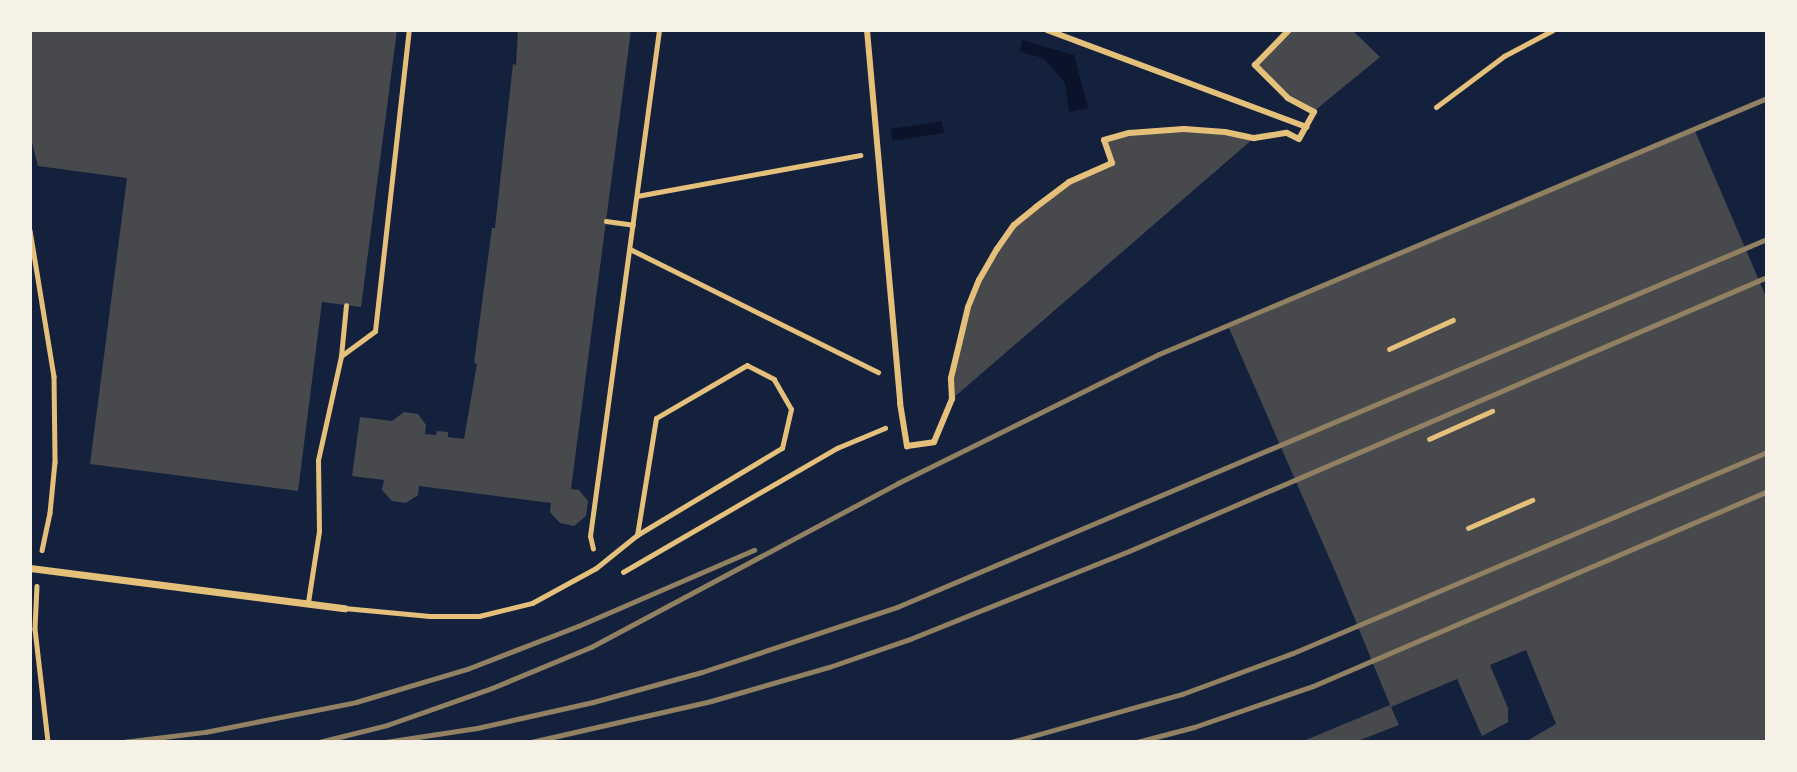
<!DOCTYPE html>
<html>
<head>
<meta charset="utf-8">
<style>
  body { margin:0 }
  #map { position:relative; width:1797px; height:772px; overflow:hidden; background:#14213d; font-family:"Fira Sans Condensed",sans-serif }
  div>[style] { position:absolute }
  .water>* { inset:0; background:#0b132b }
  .building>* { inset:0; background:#48494c }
  .path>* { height:4.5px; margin:-2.25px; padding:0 2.25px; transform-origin:2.25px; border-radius:2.25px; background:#e5c07b }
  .service>* { height:5px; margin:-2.5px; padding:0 2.5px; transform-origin:2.5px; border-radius:2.5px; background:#e5c07b }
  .pedestrian>* { height:6px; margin:-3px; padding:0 3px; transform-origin:3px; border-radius:3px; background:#e5c07b }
  .minor>* { height:7px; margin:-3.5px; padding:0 3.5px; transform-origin:3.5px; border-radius:3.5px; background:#e5c07b }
  .rail>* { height:5px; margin:-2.5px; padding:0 2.5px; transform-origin:2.5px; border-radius:2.5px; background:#918062 }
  span { translate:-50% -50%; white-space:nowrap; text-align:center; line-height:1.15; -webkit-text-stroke:7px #f6f1e7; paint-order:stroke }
  .frame { position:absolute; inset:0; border:32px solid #f6f1e7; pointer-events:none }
</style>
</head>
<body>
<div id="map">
  <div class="water">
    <i style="clip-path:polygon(1022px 40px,1074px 55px,1088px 108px,1069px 112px,1065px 83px,1043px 58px,1020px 52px)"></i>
    <i style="clip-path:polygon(942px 121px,944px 133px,892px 141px,891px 129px)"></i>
  </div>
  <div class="building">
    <i style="clip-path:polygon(30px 30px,397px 30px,361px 307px,322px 302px,298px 491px,90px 464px,127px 178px,38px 166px,30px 135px)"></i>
    <i style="clip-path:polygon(518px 30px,631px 30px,571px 489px,579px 490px,588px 501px,586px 516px,574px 526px,560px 523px,550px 512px,551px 503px,419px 486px,418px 495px,406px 503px,392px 501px,382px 490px,384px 480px,352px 476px,360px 417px,392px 421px,404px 412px,418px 414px,426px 425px,425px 434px,436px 435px,437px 431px,448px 432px,448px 437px,464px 439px,477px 364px,474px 363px,492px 228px,495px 228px,513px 64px,516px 65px)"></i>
    <i style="clip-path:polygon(1289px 30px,1352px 30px,1380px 57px,1313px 112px,1288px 98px,1255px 65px)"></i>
    <i style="clip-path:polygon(1184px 129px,1254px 138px,952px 399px,951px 378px,979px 280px,1014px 225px,1069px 182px,1112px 163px,1104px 140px,1129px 133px)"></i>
    <i style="clip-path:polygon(1695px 131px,1767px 299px,1767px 742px,1525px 742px,1556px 724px,1526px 650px,1490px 665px,1508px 708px,1508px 722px,1482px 736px,1457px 679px,1391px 707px,1399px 725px,1360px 740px,1361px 742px,1301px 742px,1390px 705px,1338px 578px,1229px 328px)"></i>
  </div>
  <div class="path">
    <i style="left:637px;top:196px;width:227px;rotate:-10.4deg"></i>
    <i style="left:606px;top:221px;width:27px;rotate:8deg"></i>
    <i style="left:30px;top:230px;width:148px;rotate:80.7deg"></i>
    <i style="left:54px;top:376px;width:86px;rotate:89.3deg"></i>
    <i style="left:55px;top:462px;width:51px;rotate:95.6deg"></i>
    <i style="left:50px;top:513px;width:38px;rotate:102deg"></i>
    <i style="left:630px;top:249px;width:277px;rotate:26.4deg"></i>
    <i style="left:1389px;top:349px;width:70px;rotate:-24.4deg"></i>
    <i style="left:1429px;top:439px;width:69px;rotate:-24deg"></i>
    <i style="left:1468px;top:528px;width:70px;rotate:-23.6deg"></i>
    <i style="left:593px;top:549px;width:13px;rotate:-103deg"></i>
    <i style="left:590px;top:536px;width:511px;rotate:-82.23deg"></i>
    <i style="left:623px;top:572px;width:247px;rotate:-30.1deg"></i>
    <i style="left:837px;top:448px;width:52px;rotate:-22.6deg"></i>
    <i style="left:37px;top:586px;width:43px;rotate:92.7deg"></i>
    <i style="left:35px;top:629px;width:114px;rotate:83.4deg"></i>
  </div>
  <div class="service">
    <i style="left:1436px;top:107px;width:85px;rotate:-36.9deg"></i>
    <i style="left:1504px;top:56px;width:55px;rotate:-28deg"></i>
    <i style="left:341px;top:356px;width:42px;rotate:-36.3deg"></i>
    <i style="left:375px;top:331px;width:303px;rotate:-83.6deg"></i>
    <i style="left:308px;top:602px;width:72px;rotate:-81.2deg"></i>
    <i style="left:319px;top:531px;width:71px;rotate:-90.8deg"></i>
    <i style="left:318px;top:460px;width:107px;rotate:-77.5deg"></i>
    <i style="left:341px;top:356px;width:51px;rotate:-84.4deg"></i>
    <i style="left:344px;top:608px;width:86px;rotate:5.3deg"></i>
    <i style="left:430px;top:616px;width:49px"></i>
    <i style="left:479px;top:616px;width:55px;rotate:-13.8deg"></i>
    <i style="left:532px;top:603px;width:73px;rotate:-28.7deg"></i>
    <i style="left:596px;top:568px;width:53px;rotate:-38.8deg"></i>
    <i style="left:637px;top:535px;width:169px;rotate:-31deg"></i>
    <i style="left:782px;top:448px;width:40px;rotate:-77deg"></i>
    <i style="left:791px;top:409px;width:34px;rotate:-120deg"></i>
    <i style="left:774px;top:379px;width:30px;rotate:-153deg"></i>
    <i style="left:747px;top:365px;width:105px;rotate:149.8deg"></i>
    <i style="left:656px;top:418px;width:119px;rotate:99.2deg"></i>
  </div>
  <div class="pedestrian">
    <i style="left:867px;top:30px;width:374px;rotate:84.9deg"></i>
    <i style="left:900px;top:403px;width:44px;rotate:80.8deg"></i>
    <i style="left:907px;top:446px;width:27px;rotate:-8deg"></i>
    <i style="left:934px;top:442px;width:47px;rotate:-67.3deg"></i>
    <i style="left:952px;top:399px;width:21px;rotate:-93deg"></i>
    <i style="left:951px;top:378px;width:73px;rotate:-76.5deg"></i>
    <i style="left:968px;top:307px;width:29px;rotate:-68deg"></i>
    <i style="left:979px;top:280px;width:36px;rotate:-60deg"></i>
    <i style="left:997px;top:249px;width:29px;rotate:-55deg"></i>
    <i style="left:1014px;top:225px;width:28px;rotate:-39deg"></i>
    <i style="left:1036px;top:207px;width:41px;rotate:-37.1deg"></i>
    <i style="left:1069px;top:182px;width:47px;rotate:-23.8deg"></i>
    <i style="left:1112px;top:163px;width:24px;rotate:-109deg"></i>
    <i style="left:1104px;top:140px;width:26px;rotate:-16deg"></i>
    <i style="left:1129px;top:133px;width:55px;rotate:-4.2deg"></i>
    <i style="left:1184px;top:129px;width:41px;rotate:4.2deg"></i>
    <i style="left:1225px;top:132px;width:30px;rotate:12deg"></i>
    <i style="left:1254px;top:138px;width:33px;rotate:-9deg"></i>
    <i style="left:1287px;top:133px;width:13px;rotate:27deg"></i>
    <i style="left:1299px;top:139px;width:31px;rotate:-61deg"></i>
    <i style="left:1314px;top:112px;width:30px;rotate:-152deg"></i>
    <i style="left:1288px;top:98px;width:47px;rotate:-135deg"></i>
    <i style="left:1255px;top:65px;width:49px;rotate:-45.8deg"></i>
    <i style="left:1047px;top:30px;width:277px;rotate:20.5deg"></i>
  </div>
  <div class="minor">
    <i style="left:30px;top:568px;width:317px;rotate:7.3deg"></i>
  </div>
  <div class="rail">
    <i style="left:123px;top:742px;width:83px;rotate:-7deg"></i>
    <i style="left:205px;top:732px;width:154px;rotate:-11.2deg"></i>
    <i style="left:356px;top:702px;width:116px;rotate:-16.6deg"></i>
    <i style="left:467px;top:669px;width:119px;rotate:-21.2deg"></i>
    <i style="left:578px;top:626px;width:192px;rotate:-23.4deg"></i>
    <i style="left:319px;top:742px;width:70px;rotate:-14deg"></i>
    <i style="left:387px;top:725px;width:111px;rotate:-19.4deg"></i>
    <i style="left:492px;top:688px;width:107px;rotate:-22.5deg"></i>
    <i style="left:591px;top:647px;width:348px;rotate:-28.1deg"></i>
    <i style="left:898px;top:483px;width:291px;rotate:-26.3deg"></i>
    <i style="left:1159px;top:354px;width:660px;rotate:-22.83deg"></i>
    <i style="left:385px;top:742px;width:93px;rotate:-8.7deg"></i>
    <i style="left:477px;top:728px;width:119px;rotate:-12.6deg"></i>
    <i style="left:593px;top:702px;width:113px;rotate:-15.4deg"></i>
    <i style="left:702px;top:672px;width:206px;rotate:-18.4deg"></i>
    <i style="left:897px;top:607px;width:945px;rotate:-22.93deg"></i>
    <i style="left:531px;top:742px;width:185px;rotate:-12.8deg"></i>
    <i style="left:711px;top:701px;width:123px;rotate:-16.1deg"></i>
    <i style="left:829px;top:667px;width:86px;rotate:-19.1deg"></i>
    <i style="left:910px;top:639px;width:236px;rotate:-21.9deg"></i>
    <i style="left:1129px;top:551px;width:694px;rotate:-23.24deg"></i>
    <i style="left:1011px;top:742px;width:178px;rotate:-15.7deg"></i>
    <i style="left:1182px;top:694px;width:118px;rotate:-20.3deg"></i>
    <i style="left:1293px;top:653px;width:515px;rotate:-22.98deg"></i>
    <i style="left:1137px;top:742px;width:59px;rotate:-14.7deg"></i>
    <i style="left:1194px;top:727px;width:126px;rotate:-19deg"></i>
    <i style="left:1313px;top:686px;width:494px;rotate:-23.2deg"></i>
  </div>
  <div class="frame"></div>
</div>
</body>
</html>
